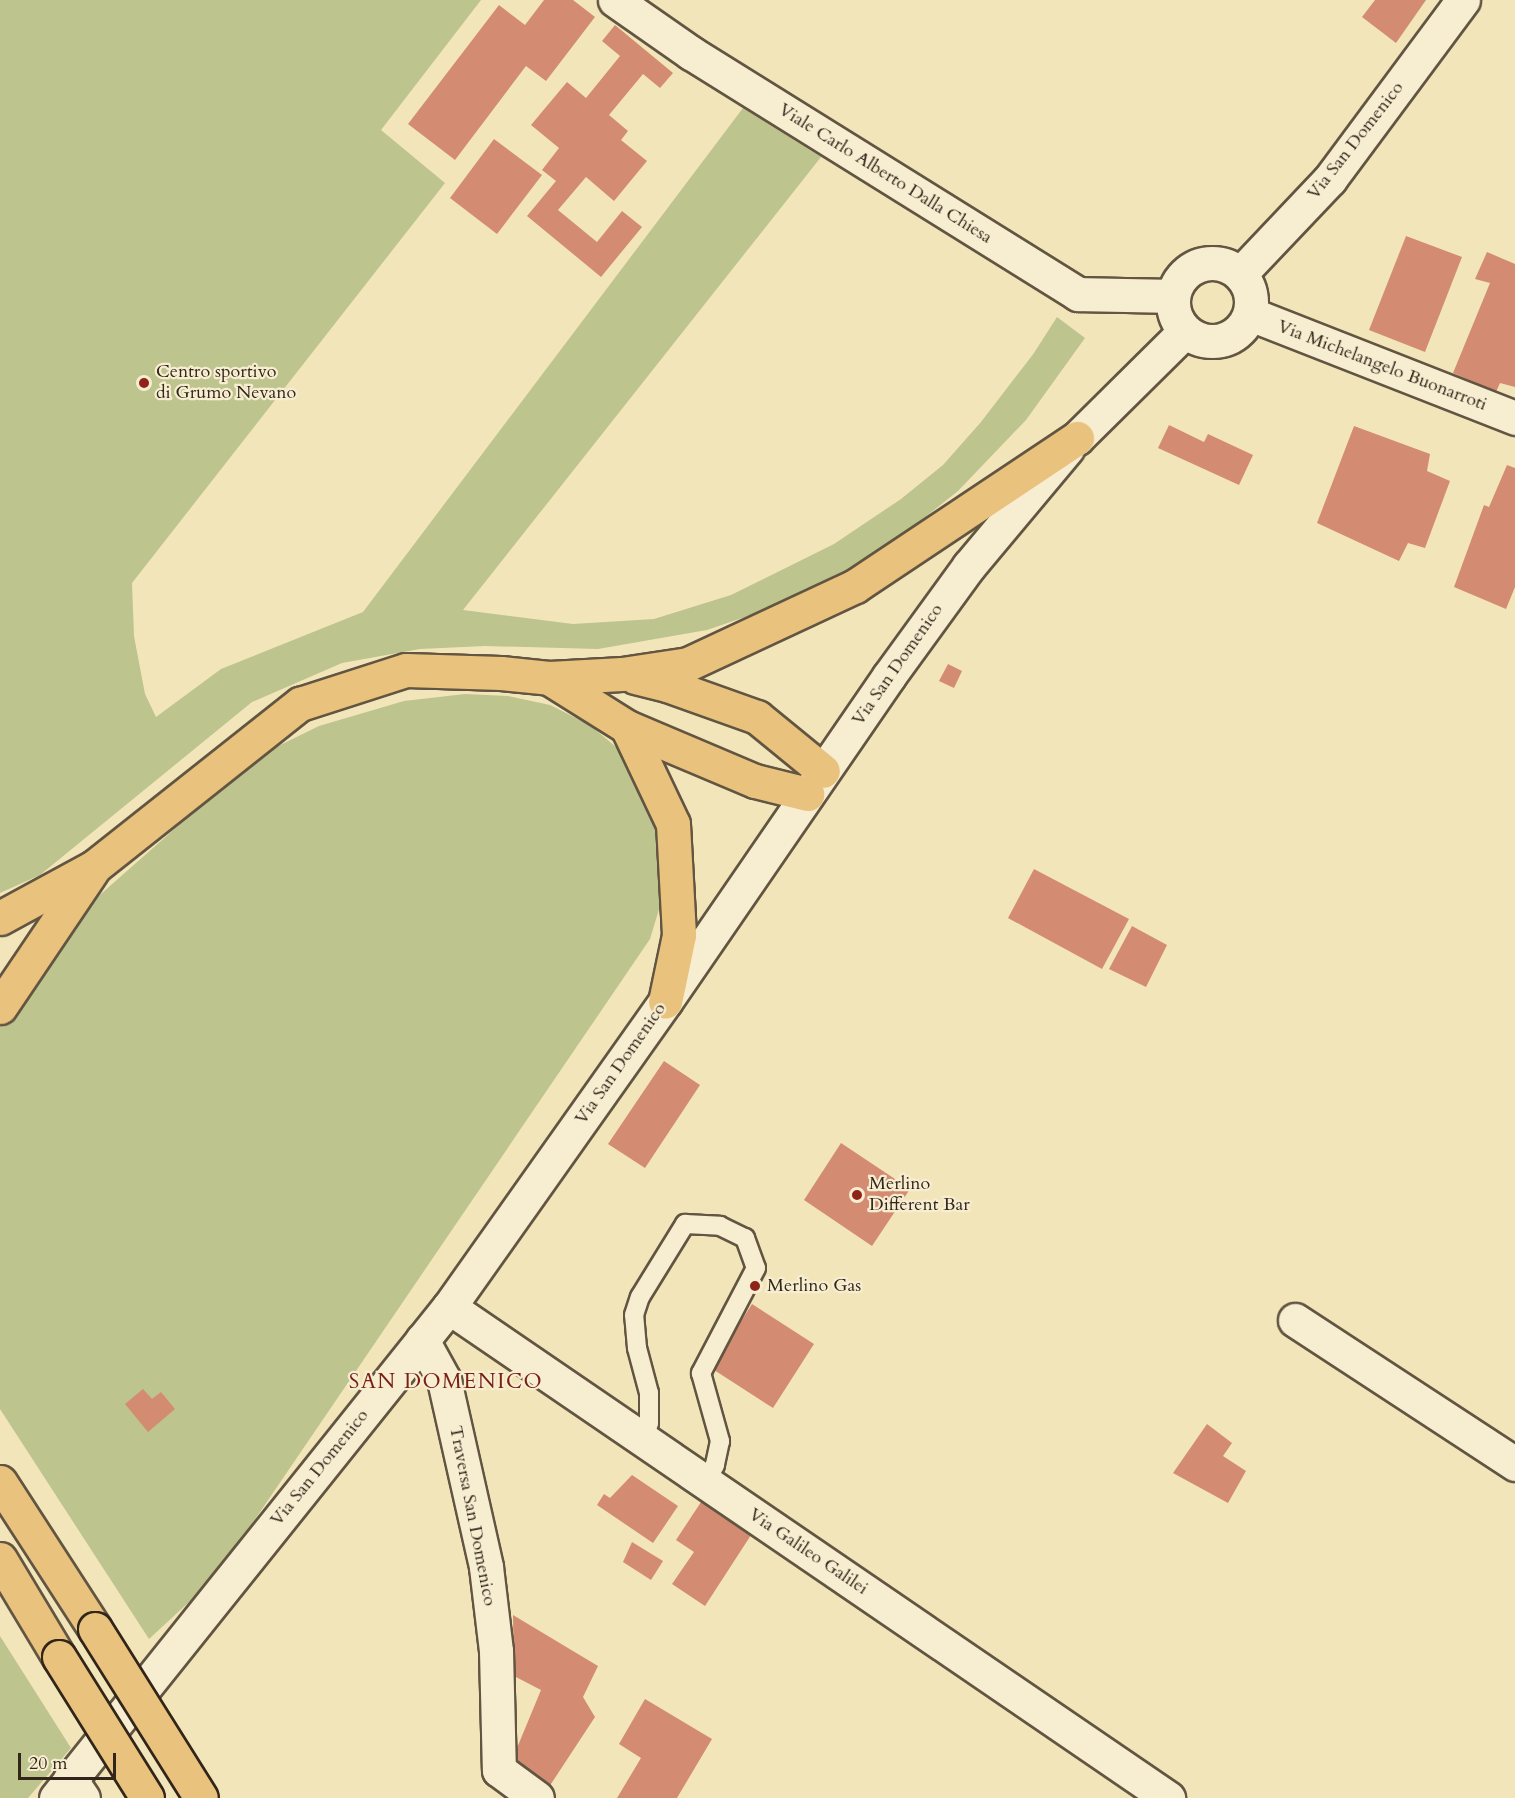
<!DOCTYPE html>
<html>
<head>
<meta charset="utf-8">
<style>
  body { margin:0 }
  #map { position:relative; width:1515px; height:1798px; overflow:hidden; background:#f2e5ba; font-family:Cardo,serif }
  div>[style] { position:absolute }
  .green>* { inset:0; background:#bdc48e }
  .building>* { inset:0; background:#d38c72 }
  .roads { filter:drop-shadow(2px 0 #625541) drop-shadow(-2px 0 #625541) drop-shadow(0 2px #625541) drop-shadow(0 -2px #625541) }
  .service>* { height:18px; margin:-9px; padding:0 9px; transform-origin:9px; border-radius:9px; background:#f7eed2 }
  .minor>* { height:33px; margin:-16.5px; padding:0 16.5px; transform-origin:16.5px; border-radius:16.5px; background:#f7eed2 }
  .tertiary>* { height:33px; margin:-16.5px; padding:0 16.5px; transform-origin:16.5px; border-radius:16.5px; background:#f7eed2 }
  .tertiary>.ring { margin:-16.5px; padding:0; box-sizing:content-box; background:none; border:33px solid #f7eed2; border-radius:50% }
  .secondary>* { height:33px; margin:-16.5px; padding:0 16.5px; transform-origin:16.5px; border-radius:16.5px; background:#f7eed2 }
  .trunk>* { height:33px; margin:-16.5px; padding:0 16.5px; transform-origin:16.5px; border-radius:16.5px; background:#e9c27d }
  .bridges { filter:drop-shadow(2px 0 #322519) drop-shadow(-2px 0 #322519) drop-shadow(0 2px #322519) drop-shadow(0 -2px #322519) }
  .trunk-bridge>* { height:33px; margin:-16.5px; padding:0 16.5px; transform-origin:16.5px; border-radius:16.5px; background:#e9c27d }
  .dots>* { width:16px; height:16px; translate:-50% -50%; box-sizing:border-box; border:3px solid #f7eed2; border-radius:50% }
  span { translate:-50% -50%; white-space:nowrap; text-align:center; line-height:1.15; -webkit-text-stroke:4.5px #f7eed2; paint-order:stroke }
  .street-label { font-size:18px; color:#322519 }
  .poi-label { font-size:18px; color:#322519 }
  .left { translate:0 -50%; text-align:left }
  .quarter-label { font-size:21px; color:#7a1f14; letter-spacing:1.5px }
  .scale { position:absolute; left:18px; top:1753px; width:98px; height:27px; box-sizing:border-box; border:3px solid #322519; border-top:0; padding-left:8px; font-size:18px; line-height:21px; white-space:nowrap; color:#322519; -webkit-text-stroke:4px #f7eed2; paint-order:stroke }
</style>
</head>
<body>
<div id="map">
  <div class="green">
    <i style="clip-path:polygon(0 0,481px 0,381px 130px,445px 183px,132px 583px,134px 636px,145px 694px,156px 717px,221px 669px,363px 612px,743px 108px,821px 157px,463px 610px,573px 624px,654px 619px,731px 595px,834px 544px,901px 499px,943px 465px,981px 422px,1034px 353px,1057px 317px,1085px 338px,1026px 420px,958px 491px,890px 545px,795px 600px,707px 630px,598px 649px,485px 646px,420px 649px,342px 663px,252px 702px,40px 875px,0 893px)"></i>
    <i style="clip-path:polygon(465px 694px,508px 696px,550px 705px,590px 725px,623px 753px,653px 805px,664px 848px,663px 896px,650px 939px,215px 1578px,149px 1639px,0 1409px,0 1023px,59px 931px,256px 757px,319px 726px,404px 701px)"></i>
    <i style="clip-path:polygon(0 1636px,71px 1748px,28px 1798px,0 1798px)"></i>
  </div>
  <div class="building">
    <i style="clip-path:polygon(544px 0,573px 0,595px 17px,546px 81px,526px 66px,455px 160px,408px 124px,499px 5px,525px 25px)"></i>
    <i style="clip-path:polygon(1375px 0,1426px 0,1396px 43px,1362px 17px)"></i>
    <i style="clip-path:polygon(615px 25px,673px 73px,660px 88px,643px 74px,609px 115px,628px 131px,621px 140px,647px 161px,614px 201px,586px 177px,558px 210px,597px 242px,622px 211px,642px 227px,601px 277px,527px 216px,556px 181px,542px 170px,559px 148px,531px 125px,567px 82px,586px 98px,620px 56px,602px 41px)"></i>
    <i style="clip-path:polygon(494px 139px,542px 175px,497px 234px,450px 198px)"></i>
    <i style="clip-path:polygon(1406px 236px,1462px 257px,1425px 352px,1369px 330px)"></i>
    <i style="clip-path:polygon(1487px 252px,1515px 264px,1515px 387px,1500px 383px,1496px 392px,1453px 373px,1490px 283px,1475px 279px)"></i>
    <i style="clip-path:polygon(1169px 425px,1204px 442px,1208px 434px,1253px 455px,1239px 485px,1158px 448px)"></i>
    <i style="clip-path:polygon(1354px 426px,1430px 454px,1427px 471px,1450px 481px,1425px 548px,1408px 543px,1399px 561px,1317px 523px)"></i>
    <i style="clip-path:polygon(1507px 465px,1515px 468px,1515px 587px,1506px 609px,1454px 587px,1484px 505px,1489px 507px)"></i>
    <i style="clip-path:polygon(948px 664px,962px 671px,954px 688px,939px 681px)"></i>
    <i style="clip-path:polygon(1034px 869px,1129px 919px,1102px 969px,1008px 918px)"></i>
    <i style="clip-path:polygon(1132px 926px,1167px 945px,1146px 987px,1109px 969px)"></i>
    <i style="clip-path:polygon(664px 1061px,700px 1085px,645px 1168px,608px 1144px)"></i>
    <i style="clip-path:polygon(841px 1143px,910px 1189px,872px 1246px,804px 1200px)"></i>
    <i style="clip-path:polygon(752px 1304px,814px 1344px,773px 1408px,711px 1368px)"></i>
    <i style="clip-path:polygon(143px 1389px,152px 1399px,161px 1392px,175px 1409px,148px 1432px,125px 1404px)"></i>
    <i style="clip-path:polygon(1207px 1424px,1232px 1443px,1223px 1456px,1246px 1471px,1228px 1503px,1173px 1473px)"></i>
    <i style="clip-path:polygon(632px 1475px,678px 1506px,653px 1543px,597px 1505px,604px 1494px,610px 1498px)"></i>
    <i style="clip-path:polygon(703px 1499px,753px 1532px,705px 1606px,672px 1584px,694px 1552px,676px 1540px)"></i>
    <i style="clip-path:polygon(632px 1542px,663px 1561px,651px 1580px,623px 1562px)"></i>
    <i style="clip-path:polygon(513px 1615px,598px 1666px,583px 1697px,595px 1717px,549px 1787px,512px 1760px,541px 1690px,514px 1676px)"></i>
    <i style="clip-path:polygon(645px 1699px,712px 1739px,677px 1798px,617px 1798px,641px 1758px,619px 1744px)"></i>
  </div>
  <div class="roads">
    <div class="service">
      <i style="left:644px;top:1440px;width:18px;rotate:-74deg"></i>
      <i style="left:649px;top:1423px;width:30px;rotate:-90deg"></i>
      <i style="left:649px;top:1393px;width:47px;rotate:-104.9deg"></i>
      <i style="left:637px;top:1348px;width:33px;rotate:-95deg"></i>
      <i style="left:634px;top:1315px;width:19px;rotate:-72deg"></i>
      <i style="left:640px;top:1297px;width:86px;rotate:-58.3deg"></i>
      <i style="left:685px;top:1224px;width:35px;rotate:3deg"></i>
      <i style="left:720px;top:1226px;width:28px;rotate:26deg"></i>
      <i style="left:745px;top:1238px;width:32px;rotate:70deg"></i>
      <i style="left:756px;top:1268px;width:119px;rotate:117.6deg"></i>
      <i style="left:701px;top:1373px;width:71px;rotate:74.4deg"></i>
      <i style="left:720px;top:1441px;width:25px;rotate:102deg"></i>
      <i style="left:715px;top:1465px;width:19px;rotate:118deg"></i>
    </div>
    <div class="minor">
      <i style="left:615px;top:0;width:93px;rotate:34.9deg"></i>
      <i style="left:691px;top:53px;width:456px;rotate:31.9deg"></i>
      <i style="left:1078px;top:294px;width:94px;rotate:1.2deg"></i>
      <i style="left:1250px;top:314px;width:285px;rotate:21.4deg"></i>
      <i style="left:1295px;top:1320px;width:263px;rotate:33.2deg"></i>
      <i style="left:422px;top:1340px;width:46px;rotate:61.2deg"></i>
      <i style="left:444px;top:1380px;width:192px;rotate:77.3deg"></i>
      <i style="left:486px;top:1567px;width:85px;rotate:83.2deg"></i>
      <i style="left:496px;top:1651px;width:119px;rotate:88.6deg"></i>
      <i style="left:499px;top:1770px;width:47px;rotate:36.4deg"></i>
      <i style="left:70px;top:1779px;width:23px;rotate:56deg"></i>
    </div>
    <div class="tertiary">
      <i class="ring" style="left:1173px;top:263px;width:45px;height:45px"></i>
      <i style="left:1240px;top:274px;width:131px;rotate:-46.5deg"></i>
      <i style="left:1330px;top:179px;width:223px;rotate:-53.4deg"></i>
      <i style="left:1077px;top:438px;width:152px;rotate:-44.7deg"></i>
    </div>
    <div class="secondary">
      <i style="left:449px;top:1307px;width:871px;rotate:34.33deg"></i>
      <i style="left:56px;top:1798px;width:629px;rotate:-51.33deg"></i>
      <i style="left:449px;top:1307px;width:374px;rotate:-54.7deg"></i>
      <i style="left:665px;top:1002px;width:396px;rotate:-55.5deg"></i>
      <i style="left:889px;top:676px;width:136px;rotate:-54deg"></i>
      <i style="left:969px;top:566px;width:153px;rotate:-50.1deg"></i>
    </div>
    <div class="trunk">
      <i style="left:635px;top:677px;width:33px;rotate:14deg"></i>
      <i style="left:667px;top:685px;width:96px;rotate:19.6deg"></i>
      <i style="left:757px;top:717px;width:85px;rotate:39.3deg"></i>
      <i style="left:549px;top:678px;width:92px;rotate:32.1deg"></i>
      <i style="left:627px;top:727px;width:139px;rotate:22.9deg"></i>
      <i style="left:755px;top:781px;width:54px;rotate:14deg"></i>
      <i style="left:627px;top:727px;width:107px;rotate:64.6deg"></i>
      <i style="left:673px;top:824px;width:111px;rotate:86.9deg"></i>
      <i style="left:679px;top:935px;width:68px;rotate:101.8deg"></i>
      <i style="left:0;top:918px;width:107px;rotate:-28.5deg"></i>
      <i style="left:94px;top:867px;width:263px;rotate:-38.4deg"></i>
      <i style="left:300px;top:704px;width:111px;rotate:-17.8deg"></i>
      <i style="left:406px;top:670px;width:95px;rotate:1.8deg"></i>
      <i style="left:501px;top:673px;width:48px;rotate:5.9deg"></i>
      <i style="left:549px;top:678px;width:73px;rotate:-3.1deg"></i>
      <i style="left:622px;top:674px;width:67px;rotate:-8.6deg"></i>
      <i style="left:688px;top:664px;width:184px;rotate:-25deg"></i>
      <i style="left:855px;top:586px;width:267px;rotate:-33.7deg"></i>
      <i style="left:0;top:1007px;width:163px;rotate:-56deg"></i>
      <i style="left:0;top:1482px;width:175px;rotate:57.1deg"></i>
      <i style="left:0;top:1559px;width:114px;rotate:59deg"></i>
    </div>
  </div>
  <div class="bridges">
    <div class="trunk-bridge">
      <i style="left:95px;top:1629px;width:199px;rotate:57.9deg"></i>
      <i style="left:59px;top:1657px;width:166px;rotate:58deg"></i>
    </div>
  </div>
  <div class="dots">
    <i style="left:144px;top:383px;background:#8f2418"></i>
    <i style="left:857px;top:1195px;background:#8f2418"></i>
    <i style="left:755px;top:1286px;background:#8f2418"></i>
  </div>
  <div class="street-label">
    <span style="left:1356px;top:141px;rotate:-52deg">Via San Domenico</span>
    <span style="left:885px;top:174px;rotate:32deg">Viale Carlo Alberto Dalla Chiesa</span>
    <span style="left:1382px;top:366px;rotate:21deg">Via Michelangelo Buonarroti</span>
    <span style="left:898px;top:665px;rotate:-55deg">Via San Domenico</span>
    <span style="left:621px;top:1064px;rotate:-55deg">Via San Domenico</span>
    <span style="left:320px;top:1468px;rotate:-51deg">Via San Domenico</span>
    <span style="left:472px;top:1516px;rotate:79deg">Traversa San Domenico</span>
    <span style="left:808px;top:1552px;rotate:34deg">Via Galileo Galilei</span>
  </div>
  <div class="poi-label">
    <span class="left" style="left:156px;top:383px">Centro sportivo<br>di Grumo Nevano</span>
    <span class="left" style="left:869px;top:1195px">Merlino<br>Different Bar</span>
    <span class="left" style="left:767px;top:1286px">Merlino Gas</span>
  </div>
  <div class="quarter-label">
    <span style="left:446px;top:1382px">SAN DOMENICO</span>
  </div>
  <div class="scale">20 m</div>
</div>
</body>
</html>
